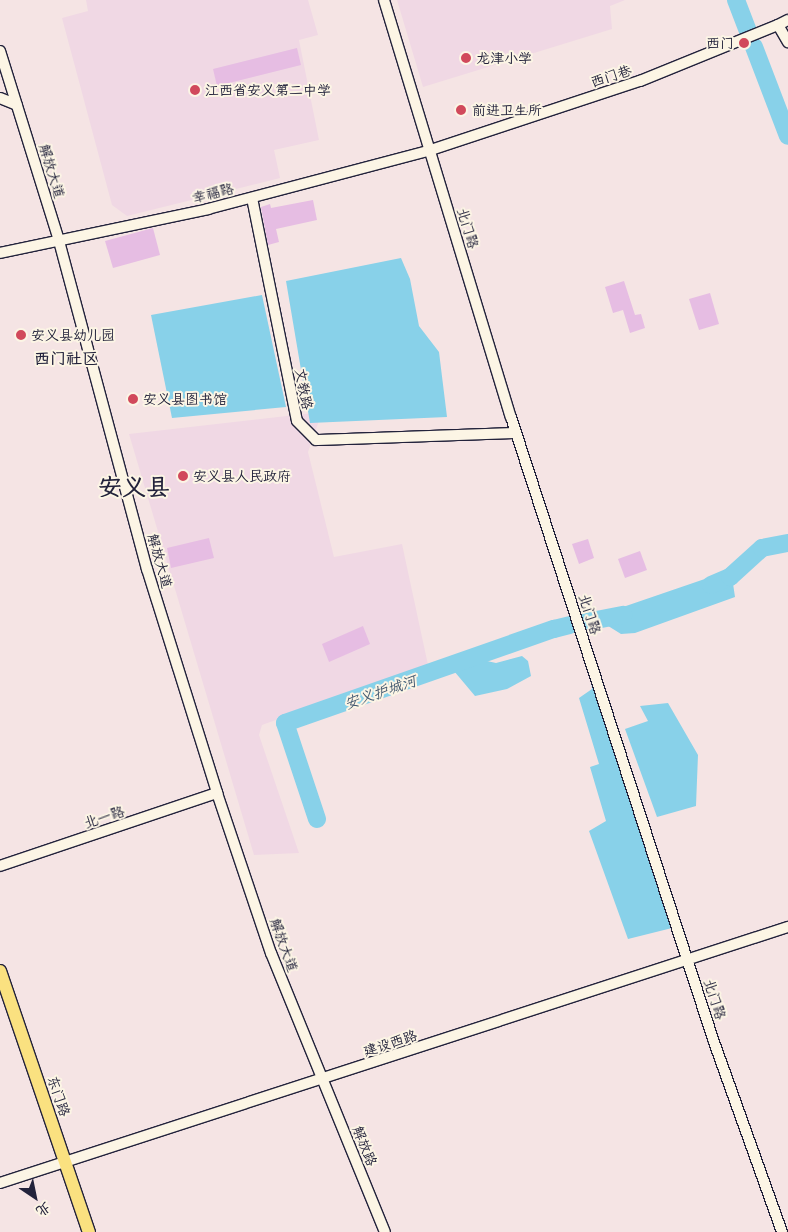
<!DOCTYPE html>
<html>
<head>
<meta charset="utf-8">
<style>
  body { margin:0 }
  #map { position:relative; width:788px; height:1232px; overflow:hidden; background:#f5e4e4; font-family:"Playpen Sans","LXGW WenKai TC",sans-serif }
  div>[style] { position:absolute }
  .built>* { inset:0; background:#f0d8e4 }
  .water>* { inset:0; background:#88d1e9 }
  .river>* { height:18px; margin:-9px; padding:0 9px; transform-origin:9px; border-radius:9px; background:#88d1e9 }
  .building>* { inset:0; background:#e6bde3 }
  .roads { filter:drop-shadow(1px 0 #22223b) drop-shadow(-1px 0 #22223b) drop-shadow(0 1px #22223b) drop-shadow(0 -1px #22223b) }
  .minor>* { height:10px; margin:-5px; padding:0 5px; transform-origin:5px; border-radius:5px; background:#fcf5e5 }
  .major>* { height:12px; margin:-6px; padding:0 6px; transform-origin:6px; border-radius:6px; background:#fae180 }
  .dots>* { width:14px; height:14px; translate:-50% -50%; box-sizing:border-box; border:2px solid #fcf5e5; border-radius:50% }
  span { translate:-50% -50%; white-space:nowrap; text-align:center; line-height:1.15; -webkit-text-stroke:4px #fcf5e5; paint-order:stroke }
  .poi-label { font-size:14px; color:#22223b }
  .right { translate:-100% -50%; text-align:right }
  .left { translate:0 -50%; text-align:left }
  .street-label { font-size:14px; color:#22223b }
  .water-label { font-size:15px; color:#41576f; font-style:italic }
  .quarter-label { font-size:16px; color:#22223b; font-weight:700 }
  .town-label { font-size:24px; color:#22223b; font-weight:700 }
  .north { position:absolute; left:10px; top:1172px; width:50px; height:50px; -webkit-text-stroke:4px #fcf5e5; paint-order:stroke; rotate:146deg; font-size:14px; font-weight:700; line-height:20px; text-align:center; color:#22223b }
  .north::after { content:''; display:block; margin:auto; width:18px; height:22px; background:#22223b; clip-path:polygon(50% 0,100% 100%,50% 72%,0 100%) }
</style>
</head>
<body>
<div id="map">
  <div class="built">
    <i style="clip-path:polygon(86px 0,308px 0,318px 35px,299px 40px,319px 140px,274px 150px,280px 178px,127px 216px,112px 205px,62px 18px,88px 11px)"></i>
    <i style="clip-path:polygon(397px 0,625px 0,610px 6px,612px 29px,423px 87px)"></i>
    <i style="clip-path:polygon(322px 412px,308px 452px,334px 557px,402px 544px,428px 665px,262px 725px,259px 735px,299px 853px,254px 855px,129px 434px)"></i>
  </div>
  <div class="water">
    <i style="clip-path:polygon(401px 258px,410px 279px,419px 326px,439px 352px,447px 417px,310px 423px,286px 281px)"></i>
    <i style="clip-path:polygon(262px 295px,286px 407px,172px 418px,151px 315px)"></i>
    <i style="clip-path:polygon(731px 570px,735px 597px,635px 633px,621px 634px,589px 614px,623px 607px)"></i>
    <i style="clip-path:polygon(522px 656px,528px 661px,531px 676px,507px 689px,475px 696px,454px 671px,475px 662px,487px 661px,496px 663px)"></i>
    <i style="clip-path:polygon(591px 680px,672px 928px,628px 939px,589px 831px,606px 821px,590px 767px,599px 764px,579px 698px,592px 689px)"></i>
    <i style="clip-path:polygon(668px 703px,698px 755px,696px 806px,657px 817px,625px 729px,648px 721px,640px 706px)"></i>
  </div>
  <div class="river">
    <i style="left:736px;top:0;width:34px;rotate:69deg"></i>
    <i style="left:754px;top:47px;width:95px;rotate:69.1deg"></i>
    <i style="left:711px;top:585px;width:21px;rotate:-23deg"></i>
    <i style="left:730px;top:577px;width:43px;rotate:-42.2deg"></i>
    <i style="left:762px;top:548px;width:26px;rotate:-11deg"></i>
    <i style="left:586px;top:622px;width:38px;rotate:-11deg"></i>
    <i style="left:317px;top:819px;width:101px;rotate:-108.4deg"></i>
    <i style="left:285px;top:723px;width:285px;rotate:-19.3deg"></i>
    <i style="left:554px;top:629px;width:16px;rotate:-14deg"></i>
  </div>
  <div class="building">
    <i style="clip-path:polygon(297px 48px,301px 65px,217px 86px,213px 69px)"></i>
    <i style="clip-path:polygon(313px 200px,317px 220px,276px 229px,279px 242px,268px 245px,261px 207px,270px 204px,271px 208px)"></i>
    <i style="clip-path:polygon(153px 228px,160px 255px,113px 268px,105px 241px)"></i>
    <i style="clip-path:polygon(624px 281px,635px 315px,641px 314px,645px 328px,630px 333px,623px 310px,613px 313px,605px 287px)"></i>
    <i style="clip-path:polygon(710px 293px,719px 324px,699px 330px,689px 299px)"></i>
    <i style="clip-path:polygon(209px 538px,214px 558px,171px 568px,167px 548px)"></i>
    <i style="clip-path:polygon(588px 539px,594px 558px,579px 564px,572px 544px)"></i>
    <i style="clip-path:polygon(640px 551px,647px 570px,625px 578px,618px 559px)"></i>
    <i style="clip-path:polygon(363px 626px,370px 644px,329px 662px,322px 644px)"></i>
  </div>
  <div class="roads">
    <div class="minor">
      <i style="left:384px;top:0;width:436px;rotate:73.1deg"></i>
      <i style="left:511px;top:417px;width:657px;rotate:72.01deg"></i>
      <i style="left:714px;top:1042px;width:202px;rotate:70.3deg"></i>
      <i style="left:778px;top:25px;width:11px;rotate:-27deg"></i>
      <i style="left:0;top:51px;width:199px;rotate:72.7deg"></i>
      <i style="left:59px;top:241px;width:340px;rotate:75deg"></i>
      <i style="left:147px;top:569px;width:235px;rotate:72.6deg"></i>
      <i style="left:217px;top:793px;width:169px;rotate:71.4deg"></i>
      <i style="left:271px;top:953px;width:301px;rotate:67.8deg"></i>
      <i style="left:0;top:98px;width:18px;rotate:22deg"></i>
      <i style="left:252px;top:198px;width:227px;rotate:78.6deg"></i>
      <i style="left:297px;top:421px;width:27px;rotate:45deg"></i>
      <i style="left:316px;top:440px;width:200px;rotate:-2deg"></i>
      <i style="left:0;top:253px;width:213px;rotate:-11.9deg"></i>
      <i style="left:208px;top:209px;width:231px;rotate:-14.8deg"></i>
      <i style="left:431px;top:150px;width:220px;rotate:-18.3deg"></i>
      <i style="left:640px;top:81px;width:149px;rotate:-22.1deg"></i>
      <i style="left:778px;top:25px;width:20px;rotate:60deg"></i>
      <i style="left:0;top:866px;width:229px;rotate:-18.6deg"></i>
      <i style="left:0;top:1183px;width:829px;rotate:-18deg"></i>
    </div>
    <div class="major">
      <i style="left:0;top:971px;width:276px;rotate:71.2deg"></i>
    </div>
  </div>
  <div class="dots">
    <i style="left:744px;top:43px;background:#d1495b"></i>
    <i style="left:466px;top:58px;background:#d1495b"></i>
    <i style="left:195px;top:90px;background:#d1495b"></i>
    <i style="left:461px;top:110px;background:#d1495b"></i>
    <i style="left:21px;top:335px;background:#d1495b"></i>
    <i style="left:133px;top:399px;background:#d1495b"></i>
    <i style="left:183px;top:476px;background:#d1495b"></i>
  </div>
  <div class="poi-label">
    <span class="right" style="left:734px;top:43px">西门</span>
    <span class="left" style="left:476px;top:58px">龙津小学</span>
    <span class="left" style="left:205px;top:90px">江西省安义第二中学</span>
    <span class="left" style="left:472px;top:110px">前进卫生所</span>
    <span class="left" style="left:31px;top:335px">安义县幼儿园</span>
    <span class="left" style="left:143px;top:399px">安义县图书馆</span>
    <span class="left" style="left:193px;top:476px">安义县人民政府</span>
  </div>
  <div class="street-label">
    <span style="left:611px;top:76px;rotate:-18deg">西门巷</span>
    <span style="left:52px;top:171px;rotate:73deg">解放大道</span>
    <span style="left:213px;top:193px;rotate:-14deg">幸福路</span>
    <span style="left:468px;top:228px;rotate:73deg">北门路</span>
    <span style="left:304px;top:389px;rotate:79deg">文教路</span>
    <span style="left:160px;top:561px;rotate:74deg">解放大道</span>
    <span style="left:590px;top:614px;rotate:72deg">北门路</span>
    <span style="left:104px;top:817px;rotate:-18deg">北一路</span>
    <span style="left:284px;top:945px;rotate:70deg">解放大道</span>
    <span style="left:715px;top:999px;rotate:72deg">北门路</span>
    <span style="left:390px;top:1043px;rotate:-18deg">建设西路</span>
    <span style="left:59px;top:1096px;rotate:71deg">东门路</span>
    <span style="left:365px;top:1146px;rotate:68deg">解放路</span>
  </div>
  <div class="water-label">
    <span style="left:380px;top:691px;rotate:-19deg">安义护城河</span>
  </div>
  <div class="quarter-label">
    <span style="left:66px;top:357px">西门社区</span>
  </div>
  <div class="town-label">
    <span style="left:134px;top:486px">安义县</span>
  </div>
  <div class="north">北</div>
</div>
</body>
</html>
